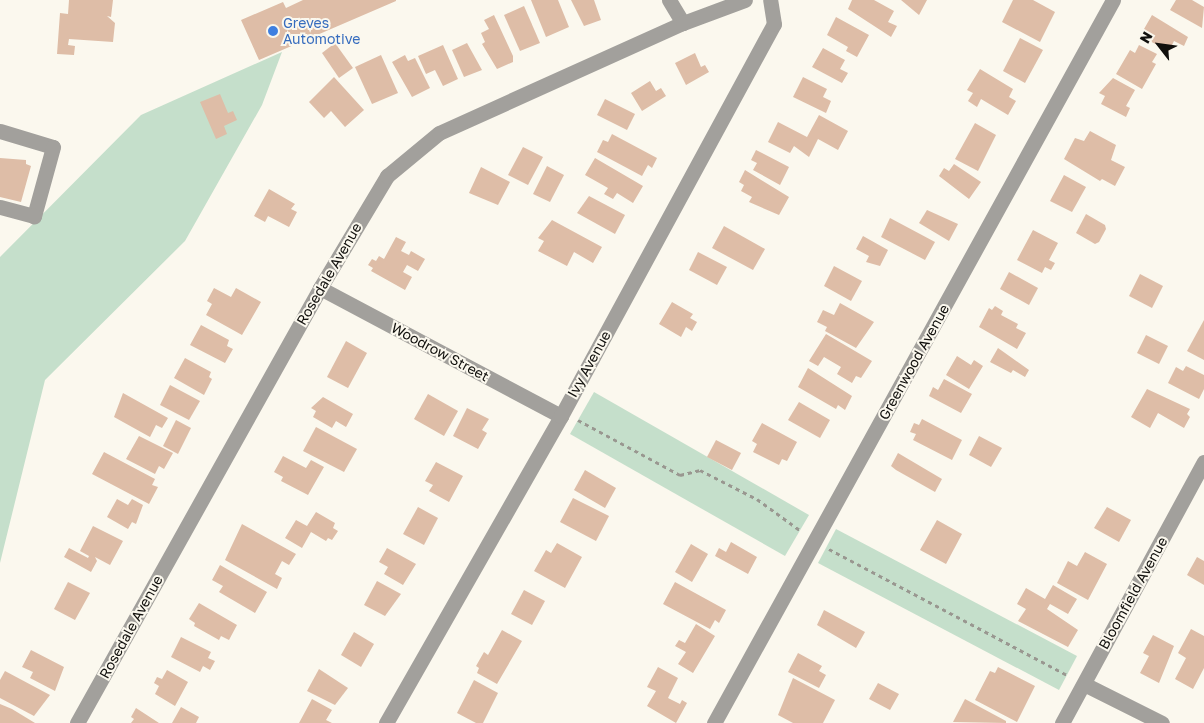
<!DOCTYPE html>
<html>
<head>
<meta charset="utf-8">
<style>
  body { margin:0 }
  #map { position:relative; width:1204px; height:723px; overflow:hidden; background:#fbf8ee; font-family:"Golos Text",sans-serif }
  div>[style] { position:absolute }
  .green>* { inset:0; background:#c5dfcb }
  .building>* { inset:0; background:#debda7 }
  .path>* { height:3px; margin-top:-1.5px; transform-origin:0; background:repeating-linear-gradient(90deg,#999790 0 4px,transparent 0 8px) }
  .minor>* { height:15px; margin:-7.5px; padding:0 7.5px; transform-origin:7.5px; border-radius:7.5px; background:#a2a09c }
  .dots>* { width:14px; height:14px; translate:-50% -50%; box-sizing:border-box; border:2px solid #fbf8ee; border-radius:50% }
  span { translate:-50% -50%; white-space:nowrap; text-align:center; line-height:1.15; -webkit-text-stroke:4px #fbf8ee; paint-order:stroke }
  .shop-label { font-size:14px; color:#366cbe }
  .left { translate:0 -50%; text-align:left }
  .street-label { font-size:14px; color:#11100d }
  .north { position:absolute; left:1134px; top:20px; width:50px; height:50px; -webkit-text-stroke:4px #fbf8ee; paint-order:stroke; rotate:300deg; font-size:14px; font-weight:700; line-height:20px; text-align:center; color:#11100d }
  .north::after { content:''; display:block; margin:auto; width:18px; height:22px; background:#11100d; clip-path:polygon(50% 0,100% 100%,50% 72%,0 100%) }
</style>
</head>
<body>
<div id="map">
  <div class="green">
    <i style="clip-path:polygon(282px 52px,262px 105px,185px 241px,45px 380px,0 563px,0 257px,141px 115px)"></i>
    <i style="clip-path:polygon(594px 392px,809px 515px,785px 556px,570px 434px)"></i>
    <i style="clip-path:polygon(836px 529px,1077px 656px,1059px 690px,818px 563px)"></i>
  </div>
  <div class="building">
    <i style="clip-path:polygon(69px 0,113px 0,111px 17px,107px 16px,115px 23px,113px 42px,69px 39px,68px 45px,75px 46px,74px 55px,57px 54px,60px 13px,68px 14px)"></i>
    <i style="clip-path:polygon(303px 0,396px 0,396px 1px,259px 60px,241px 20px,283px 2px,286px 8px)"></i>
    <i style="clip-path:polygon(531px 0,558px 0,569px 27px,546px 37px)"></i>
    <i style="clip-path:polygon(571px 0,594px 0,601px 20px,584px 26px)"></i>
    <i style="clip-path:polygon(852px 0,874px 0,894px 11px,888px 22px,897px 26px,891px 37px,848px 9px)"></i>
    <i style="clip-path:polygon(901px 0,927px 0,919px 15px)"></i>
    <i style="clip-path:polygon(1013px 0,1033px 0,1055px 12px,1040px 42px,1002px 22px)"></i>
    <i style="clip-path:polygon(1176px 0,1192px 0,1204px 7px,1202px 28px,1170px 10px)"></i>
    <i style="clip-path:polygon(524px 6px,540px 43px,520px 51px,504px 15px)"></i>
    <i style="clip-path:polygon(494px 15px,513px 56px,513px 62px,497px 69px,482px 44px,485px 42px,481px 33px,489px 29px,484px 20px)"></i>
    <i style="clip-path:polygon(1152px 15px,1188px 37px,1184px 46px,1174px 41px,1169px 51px,1140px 36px)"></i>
    <i style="clip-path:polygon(836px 17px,869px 35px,857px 57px,846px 51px,848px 47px,827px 35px)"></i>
    <i style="clip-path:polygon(1020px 38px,1043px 50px,1025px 83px,1003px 71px)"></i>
    <i style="clip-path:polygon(335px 43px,353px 68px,339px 78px,322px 53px)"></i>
    <i style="clip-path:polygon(467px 43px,482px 70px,464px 77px,452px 50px)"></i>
    <i style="clip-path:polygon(443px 45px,458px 79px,443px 86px,435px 70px,426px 74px,418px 56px)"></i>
    <i style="clip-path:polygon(1139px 45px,1157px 54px,1152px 62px,1156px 64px,1142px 89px,1116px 74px,1130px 50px,1135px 53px)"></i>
    <i style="clip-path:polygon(823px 48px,845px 60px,840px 69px,848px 73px,842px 83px,812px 67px)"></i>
    <i style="clip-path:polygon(695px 53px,701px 67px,705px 65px,709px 72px,686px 85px,675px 63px)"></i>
    <i style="clip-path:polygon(381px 55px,398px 93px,372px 104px,355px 67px)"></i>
    <i style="clip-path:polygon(405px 55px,408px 61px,415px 58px,430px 88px,412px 97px,392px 62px)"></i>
    <i style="clip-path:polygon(980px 69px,1013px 89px,1009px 97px,1016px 101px,1008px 115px,981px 99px,977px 107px,968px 101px,973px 93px,967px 90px)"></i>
    <i style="clip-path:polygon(334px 77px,364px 110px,345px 127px,331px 111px,324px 118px,309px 102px)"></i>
    <i style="clip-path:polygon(803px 77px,827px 89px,823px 97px,831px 101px,826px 113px,793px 97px)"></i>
    <i style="clip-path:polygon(1113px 78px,1135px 90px,1126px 106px,1130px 108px,1126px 117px,1101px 104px,1105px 96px,1099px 93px)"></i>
    <i style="clip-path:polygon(650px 81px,656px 91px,661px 88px,666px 96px,642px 111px,631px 93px)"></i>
    <i style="clip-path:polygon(220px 94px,228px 113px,233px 111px,237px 120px,224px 126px,227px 134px,216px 139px,200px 102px)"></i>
    <i style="clip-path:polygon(605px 99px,635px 114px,627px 130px,597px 115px)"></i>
    <i style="clip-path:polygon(819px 115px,848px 131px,838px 150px,818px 139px,809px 157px,794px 146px,790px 153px,768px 142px,778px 122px,807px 137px)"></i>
    <i style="clip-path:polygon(975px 123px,996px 135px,978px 171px,955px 159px)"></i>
    <i style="clip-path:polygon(1090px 131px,1116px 145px,1111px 160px,1125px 167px,1115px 186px,1102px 179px,1100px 181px,1064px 159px,1075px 138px,1084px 141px)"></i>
    <i style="clip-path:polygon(612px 134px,657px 158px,652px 168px,648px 165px,642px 176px,597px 152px,603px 140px,608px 142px)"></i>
    <i style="clip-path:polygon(523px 147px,543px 157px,528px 185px,508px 175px)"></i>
    <i style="clip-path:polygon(756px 150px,789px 167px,780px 185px,753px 170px,757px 163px,751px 160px)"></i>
    <i style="clip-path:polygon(0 158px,26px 160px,26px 164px,31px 166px,21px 202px,0 197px)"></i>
    <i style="clip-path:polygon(595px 158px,643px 186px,633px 203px,617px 193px,613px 199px,604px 194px,608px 188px,585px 175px)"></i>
    <i style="clip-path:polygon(954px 164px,981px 182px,969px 199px,939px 176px,944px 168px,949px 171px)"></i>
    <i style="clip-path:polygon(547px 166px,564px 175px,550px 202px,533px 194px)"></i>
    <i style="clip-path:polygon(481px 167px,510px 182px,498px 205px,469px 193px)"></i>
    <i style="clip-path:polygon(745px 170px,789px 197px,779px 215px,749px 202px,752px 197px,741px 191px,744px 185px,739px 182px)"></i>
    <i style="clip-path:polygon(1064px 175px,1086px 187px,1072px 212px,1050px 201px)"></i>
    <i style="clip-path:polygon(269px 189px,295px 204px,291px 209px,297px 212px,289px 227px,268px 216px,265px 222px,254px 216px)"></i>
    <i style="clip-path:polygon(589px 196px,625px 215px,615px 234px,577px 213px)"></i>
    <i style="clip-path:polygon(927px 210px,958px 224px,949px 241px,919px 223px)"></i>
    <i style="clip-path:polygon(1086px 214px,1105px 225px,1106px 229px,1099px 242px,1095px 244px,1076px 233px)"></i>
    <i style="clip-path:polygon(890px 218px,935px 242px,925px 260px,881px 237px)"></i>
    <i style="clip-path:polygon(552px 220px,602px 247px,593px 263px,574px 252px,567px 266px,538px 251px,544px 241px,538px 238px)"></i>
    <i style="clip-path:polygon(724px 226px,765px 249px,753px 270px,712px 248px)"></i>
    <i style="clip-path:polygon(1033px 230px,1058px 243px,1049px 260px,1055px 263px,1051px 270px,1045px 267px,1042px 273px,1017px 260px)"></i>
    <i style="clip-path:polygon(863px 236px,888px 250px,880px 266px,866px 262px,869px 256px,856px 249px)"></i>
    <i style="clip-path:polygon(396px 237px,406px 242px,401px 251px,409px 255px,411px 251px,425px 259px,418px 271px,407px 265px,403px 272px,412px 277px,405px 290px,371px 271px,373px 268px,368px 265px,372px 259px,376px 261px,379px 256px,384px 259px)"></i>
    <i style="clip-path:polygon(698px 252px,727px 267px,717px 285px,689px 270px)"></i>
    <i style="clip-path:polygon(834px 266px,862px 281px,851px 301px,824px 286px)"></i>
    <i style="clip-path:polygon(1009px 272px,1038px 288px,1029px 305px,1000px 289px)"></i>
    <i style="clip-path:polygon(1140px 274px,1163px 286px,1152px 308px,1129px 296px)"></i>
    <i style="clip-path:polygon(214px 288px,231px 297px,236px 288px,261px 302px,242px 335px,206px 315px,212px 304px,207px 301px)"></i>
    <i style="clip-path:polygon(672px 302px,693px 314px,690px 318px,697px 322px,692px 331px,686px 327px,681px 337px,659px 324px)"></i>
    <i style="clip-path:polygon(840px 303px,874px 322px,856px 348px,825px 331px,827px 327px,817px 322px,823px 310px,834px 315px)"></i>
    <i style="clip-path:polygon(995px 306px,1003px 311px,1001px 315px,1018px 324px,1016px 328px,1026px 333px,1017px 349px,979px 327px,989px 308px,992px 310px)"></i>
    <i style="clip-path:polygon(1204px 320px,1204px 360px,1187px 351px)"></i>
    <i style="clip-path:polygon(201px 325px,229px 340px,227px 346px,233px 349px,225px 363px,190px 345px)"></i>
    <i style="clip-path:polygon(826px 334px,872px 361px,861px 378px,856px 376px,852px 383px,837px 374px,841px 367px,824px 357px,818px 366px,809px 361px)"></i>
    <i style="clip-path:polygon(1146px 335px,1168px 346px,1159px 364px,1137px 353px)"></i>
    <i style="clip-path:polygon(346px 341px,367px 353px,348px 388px,327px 377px)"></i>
    <i style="clip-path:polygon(998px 348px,1029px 370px,1025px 377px,1013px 370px,1011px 373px,990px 362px)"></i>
    <i style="clip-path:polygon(957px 356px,971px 365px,974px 360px,983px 366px,969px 389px,946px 375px)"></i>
    <i style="clip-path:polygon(185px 358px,211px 372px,209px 377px,212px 379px,204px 395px,174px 378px)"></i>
    <i style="clip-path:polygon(1186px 366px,1204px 375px,1204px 389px,1199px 399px,1168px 383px,1176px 367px,1183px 371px)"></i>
    <i style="clip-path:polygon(808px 368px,852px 396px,845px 410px,838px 405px,836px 409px,798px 387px)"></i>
    <i style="clip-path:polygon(944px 379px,972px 394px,961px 413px,929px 396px,933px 387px,938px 390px)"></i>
    <i style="clip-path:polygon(170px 385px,200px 401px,189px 420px,160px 405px)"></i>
    <i style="clip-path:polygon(1147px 389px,1190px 409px,1187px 414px,1190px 417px,1184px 428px,1158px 413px,1150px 428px,1131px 417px)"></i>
    <i style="clip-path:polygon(123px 393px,168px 418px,162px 428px,156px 425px,150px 437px,114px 417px)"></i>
    <i style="clip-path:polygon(428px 394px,458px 411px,444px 436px,414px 419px)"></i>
    <i style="clip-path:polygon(323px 397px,353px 414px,346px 427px,336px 421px,332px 428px,313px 417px,316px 411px,311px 408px)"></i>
    <i style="clip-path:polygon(799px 402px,830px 420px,820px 438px,788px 420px)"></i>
    <i style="clip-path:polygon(467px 408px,489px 419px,482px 430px,487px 433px,478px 449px,453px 436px)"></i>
    <i style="clip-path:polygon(922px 419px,962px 440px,952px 460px,913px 440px,916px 434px,910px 432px,914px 423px,919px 425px)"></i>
    <i style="clip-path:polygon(176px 420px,191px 428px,178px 454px,163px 446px)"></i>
    <i style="clip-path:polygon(762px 423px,797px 442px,787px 461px,782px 459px,779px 465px,753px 452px,757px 444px,752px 441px)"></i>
    <i style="clip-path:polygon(316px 427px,357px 449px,344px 472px,303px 451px)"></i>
    <i style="clip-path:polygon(139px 436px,173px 453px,164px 469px,159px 466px,155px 474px,126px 459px)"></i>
    <i style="clip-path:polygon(979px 436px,1002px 448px,991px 467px,969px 455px)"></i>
    <i style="clip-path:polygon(716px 440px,741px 453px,732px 470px,707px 457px)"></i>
    <i style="clip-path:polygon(104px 452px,155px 479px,152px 485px,158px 487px,149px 504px,92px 474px)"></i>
    <i style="clip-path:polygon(898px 453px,942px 479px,935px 492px,896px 470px,891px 466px)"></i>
    <i style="clip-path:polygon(283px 456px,306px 468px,311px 460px,324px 467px,308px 495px,281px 481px,283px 477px,274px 472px)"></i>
    <i style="clip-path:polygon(436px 462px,463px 476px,449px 502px,429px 491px,433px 485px,425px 481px)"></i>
    <i style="clip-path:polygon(585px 470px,616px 488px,605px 508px,574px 490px)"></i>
    <i style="clip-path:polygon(573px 498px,609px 516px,596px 541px,560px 522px)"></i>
    <i style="clip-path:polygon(117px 499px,128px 505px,132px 499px,143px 505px,136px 524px,132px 522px,128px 529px,107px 517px)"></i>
    <i style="clip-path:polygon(418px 507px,438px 518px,424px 545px,403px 534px)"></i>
    <i style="clip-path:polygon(1107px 507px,1131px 520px,1119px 542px,1094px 528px)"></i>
    <i style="clip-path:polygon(316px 512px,335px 523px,333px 528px,338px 531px,332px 540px,328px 538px,326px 541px,311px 532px,302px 548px,285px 538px,296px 520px,307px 526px)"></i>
    <i style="clip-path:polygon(937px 520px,962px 534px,946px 564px,920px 550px)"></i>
    <i style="clip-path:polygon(242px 524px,296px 554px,289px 565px,282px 561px,275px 574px,282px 578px,277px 589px,225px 560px)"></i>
    <i style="clip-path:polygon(93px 526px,123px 541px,110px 565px,95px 557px,97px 561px,91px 572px,64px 557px,69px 548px,88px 558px,89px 556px,80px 551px)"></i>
    <i style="clip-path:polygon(731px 542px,757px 557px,748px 574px,715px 556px,719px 548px,726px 552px)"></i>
    <i style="clip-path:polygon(557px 543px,582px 557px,565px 588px,534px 571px,546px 550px,551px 553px)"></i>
    <i style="clip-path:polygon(691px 544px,708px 554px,692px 582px,675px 572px)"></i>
    <i style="clip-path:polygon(387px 548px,416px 564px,403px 585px,384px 574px,388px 567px,379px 562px)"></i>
    <i style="clip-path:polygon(1085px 552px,1107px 564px,1088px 600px,1057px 583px,1068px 561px,1077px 566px)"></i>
    <i style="clip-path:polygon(1197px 557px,1204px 561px,1204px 585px,1187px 575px)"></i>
    <i style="clip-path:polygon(220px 565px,267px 592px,255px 613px,219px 592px,223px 586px,212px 580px)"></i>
    <i style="clip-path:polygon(377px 581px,401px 594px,385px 616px,364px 605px)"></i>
    <i style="clip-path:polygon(68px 582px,90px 593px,75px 620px,54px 609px)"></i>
    <i style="clip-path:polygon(675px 582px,726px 610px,719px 623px,715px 620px,710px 629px,663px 604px)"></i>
    <i style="clip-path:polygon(1053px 585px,1077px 599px,1068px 614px,1050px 604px,1047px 609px,1078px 630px,1068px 647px,1018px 621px,1026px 609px,1017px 604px,1026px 588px,1045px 599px)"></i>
    <i style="clip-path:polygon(524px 590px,545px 601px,532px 625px,511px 614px)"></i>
    <i style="clip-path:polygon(199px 603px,237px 625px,229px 640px,221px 636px,219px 640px,194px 626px,195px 623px,189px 619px)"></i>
    <i style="clip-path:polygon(824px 610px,865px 632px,856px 648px,817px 625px)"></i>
    <i style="clip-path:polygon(696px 624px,715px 636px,693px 673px,678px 664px,686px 652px,675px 646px,679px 640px,685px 643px)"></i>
    <i style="clip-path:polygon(1191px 629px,1204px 636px,1204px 668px,1193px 689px,1175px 679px,1186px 658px,1178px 653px)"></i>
    <i style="clip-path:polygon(502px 630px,522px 641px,497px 684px,477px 673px,479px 668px,476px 666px,484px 652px,488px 655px)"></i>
    <i style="clip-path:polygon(354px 632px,374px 644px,361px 667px,341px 655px)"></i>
    <i style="clip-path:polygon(1153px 635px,1174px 646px,1159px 683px,1140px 673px,1149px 656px,1143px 653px)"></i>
    <i style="clip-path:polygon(181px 637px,211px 652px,208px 658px,215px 661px,210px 670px,203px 666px,200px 672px,171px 657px)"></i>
    <i style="clip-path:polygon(31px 650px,64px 667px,55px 691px,30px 678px,33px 672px,22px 667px)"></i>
    <i style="clip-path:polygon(798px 653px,822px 666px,819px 671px,826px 675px,819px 688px,788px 672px)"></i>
    <i style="clip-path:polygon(658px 667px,678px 678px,668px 698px,680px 704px,682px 700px,687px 703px,676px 723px,647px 706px,656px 691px,647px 687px)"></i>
    <i style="clip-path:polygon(998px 667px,1035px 686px,1017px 722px,975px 700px,990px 671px,995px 673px)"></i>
    <i style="clip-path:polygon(319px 669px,348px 688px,335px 705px,307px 691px)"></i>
    <i style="clip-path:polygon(167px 670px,188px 682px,175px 706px,155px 694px,159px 686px,154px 683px,157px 677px,162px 679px)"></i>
    <i style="clip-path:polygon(5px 671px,50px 695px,34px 716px,0 698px,0 680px)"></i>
    <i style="clip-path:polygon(793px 678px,835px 700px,823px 723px,793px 723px,778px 715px)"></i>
    <i style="clip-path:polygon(474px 680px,498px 693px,483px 723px,476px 723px,457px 713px)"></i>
    <i style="clip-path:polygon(878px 683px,899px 694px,890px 710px,869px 699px)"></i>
    <i style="clip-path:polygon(312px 699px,332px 710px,326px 720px,332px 723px,299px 723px)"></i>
    <i style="clip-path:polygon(965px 699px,1006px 721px,1006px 723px,953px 722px)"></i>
    <i style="clip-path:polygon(0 704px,12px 709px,35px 723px,0 723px)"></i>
    <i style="clip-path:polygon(181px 707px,199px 717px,196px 723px,172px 723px)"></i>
    <i style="clip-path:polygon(136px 708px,159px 723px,131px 723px,134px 719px,131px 717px)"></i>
  </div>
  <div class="path">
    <i style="left:578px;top:420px;width:116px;rotate:28.3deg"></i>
    <i style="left:680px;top:475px;width:21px;rotate:-14deg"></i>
    <i style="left:700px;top:470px;width:64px;rotate:27deg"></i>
    <i style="left:757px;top:499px;width:54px;rotate:36deg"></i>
    <i style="left:829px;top:549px;width:272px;rotate:27.9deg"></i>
  </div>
  <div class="minor">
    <i style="left:669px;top:0;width:27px;rotate:59deg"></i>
    <i style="left:0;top:131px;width:55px;rotate:16.8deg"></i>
    <i style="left:53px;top:147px;width:72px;rotate:105.4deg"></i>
    <i style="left:34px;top:216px;width:35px;rotate:-165deg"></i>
    <i style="left:320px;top:288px;width:273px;rotate:28deg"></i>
    <i style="left:1084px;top:684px;width:87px;rotate:26.6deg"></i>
    <i style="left:77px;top:723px;width:498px;rotate:-60.8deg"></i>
    <i style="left:320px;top:288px;width:131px;rotate:-59.1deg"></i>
    <i style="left:387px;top:176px;width:67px;rotate:-39.6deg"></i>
    <i style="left:439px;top:133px;width:268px;rotate:-24.3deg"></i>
    <i style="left:683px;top:23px;width:66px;rotate:-20.4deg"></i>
    <i style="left:386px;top:723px;width:353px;rotate:-60.3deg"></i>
    <i style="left:561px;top:416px;width:446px;rotate:-61.5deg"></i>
    <i style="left:774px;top:24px;width:24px;rotate:-99deg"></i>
    <i style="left:714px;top:723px;width:826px;rotate:-61.11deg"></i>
    <i style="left:1062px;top:723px;width:297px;rotate:-61.5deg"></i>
  </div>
  <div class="dots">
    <i style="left:273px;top:31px;background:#3f7fe0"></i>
  </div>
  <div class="shop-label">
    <span class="left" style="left:283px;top:31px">Greves<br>Automotive</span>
  </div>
  <div class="street-label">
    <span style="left:329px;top:274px;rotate:-60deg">Rosedale Avenue</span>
    <span style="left:440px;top:352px;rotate:28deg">Woodrow Street</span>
    <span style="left:914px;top:362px;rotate:-61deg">Greenwood Avenue</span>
    <span style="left:589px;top:364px;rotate:-61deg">Ivy Avenue</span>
    <span style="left:1133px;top:593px;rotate:-61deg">Bloomfield Avenue</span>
    <span style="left:131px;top:627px;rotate:-61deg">Rosedale Avenue</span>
  </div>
  <div class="north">N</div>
</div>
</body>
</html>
